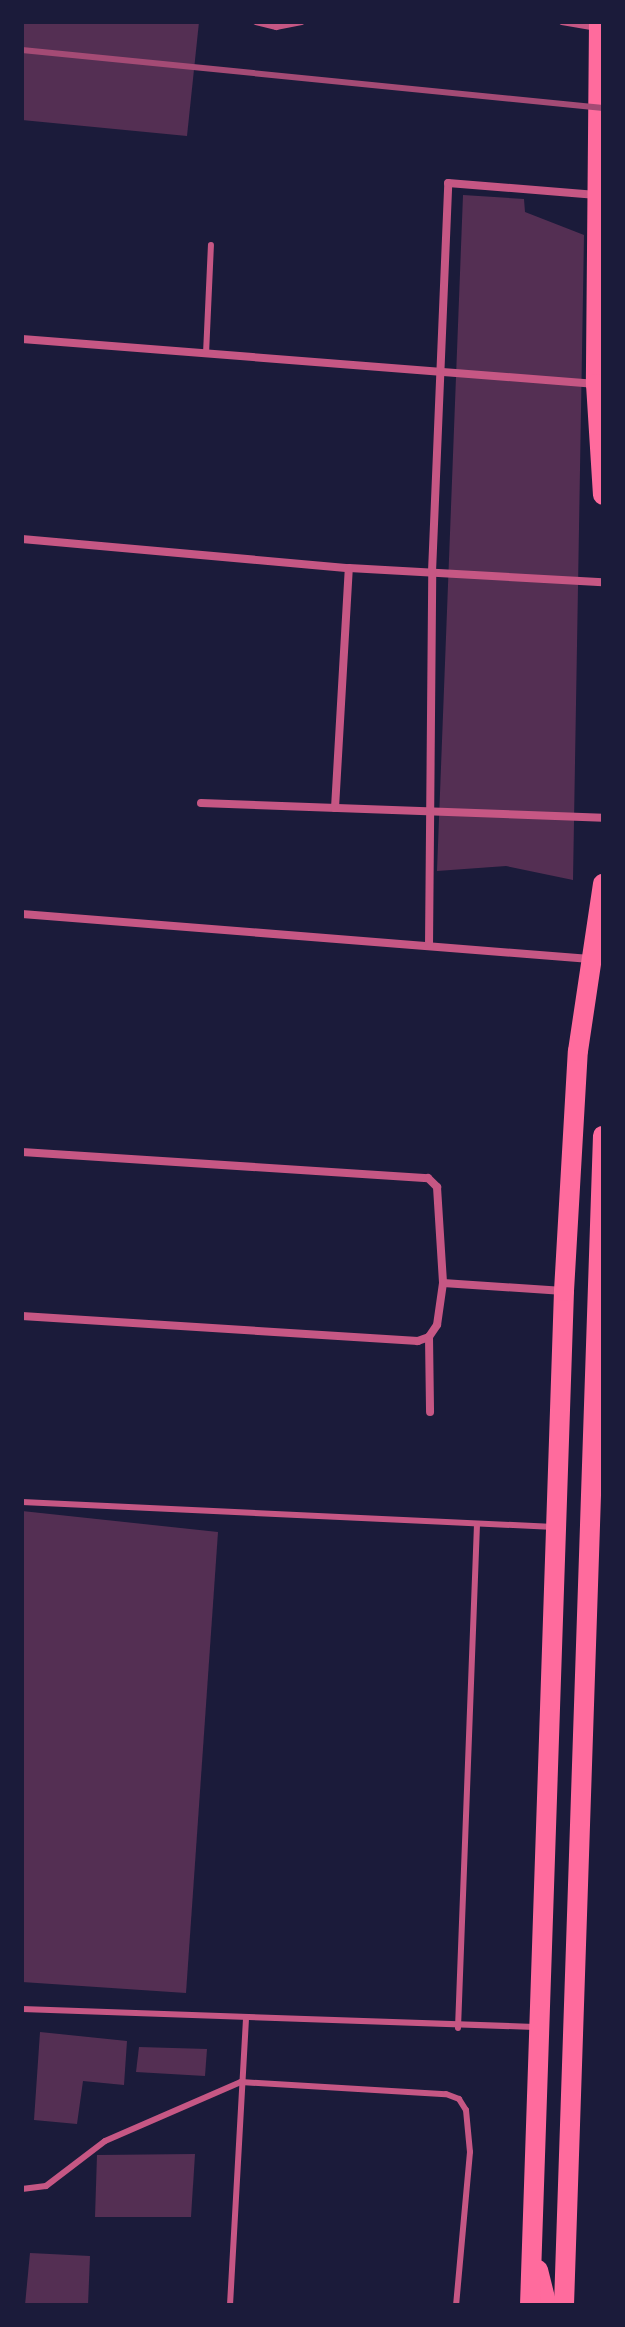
<!DOCTYPE html>
<html>
<head>
<meta charset="utf-8">
<style>
  body { margin:0 }
  #map { position:relative; width:625px; height:2327px; overflow:hidden; background:#1b1b3a; font-family:Overpass,sans-serif }
  div>[style] { position:absolute }
  .building>* { inset:0; background:#542f53 }
  .service>* { height:6px; margin:-3px; padding:0 3px; transform-origin:3px; border-radius:3px; background:#c65784 }
  .minor>* { height:8px; margin:-4px; padding:0 4px; transform-origin:4px; border-radius:4px; background:#c65784 }
  .primary>* { height:20px; margin:-10px; padding:0 10px; transform-origin:10px; border-radius:10px; background:#ff6b9d }
  .rail>* { height:6px; margin:-3px; padding:0 3px; transform-origin:3px; border-radius:3px; background:#a44b75 }
  span { translate:-50% -50%; white-space:nowrap; text-align:center; line-height:1.15; -webkit-text-stroke:8px #1b1b3a; paint-order:stroke }
  .frame { position:absolute; inset:0; border:24px solid #1b1b3a; pointer-events:none }
</style>
</head>
<body>
<div id="map">
  <div class="building">
    <i style="clip-path:polygon(22px 22px,199px 22px,187px 136px,22px 120px)"></i>
    <i style="clip-path:polygon(463px 195px,524px 199px,525px 212px,584px 235px,573px 880px,506px 866px,437px 871px)"></i>
    <i style="clip-path:polygon(22px 1511px,218px 1532px,186px 1993px,22px 1982px)"></i>
    <i style="clip-path:polygon(40px 2032px,127px 2041px,124px 2085px,83px 2081px,77px 2124px,34px 2120px)"></i>
    <i style="clip-path:polygon(139px 2047px,207px 2049px,205px 2076px,136px 2072px)"></i>
    <i style="clip-path:polygon(195px 2154px,191px 2217px,95px 2217px,97px 2155px)"></i>
    <i style="clip-path:polygon(30px 2253px,90px 2256px,88px 2305px,25px 2305px)"></i>
  </div>
  <div class="service">
    <i style="left:256px;top:22px;width:21px;rotate:14deg"></i>
    <i style="left:276px;top:27px;width:26px;rotate:-11deg"></i>
    <i style="left:562px;top:22px;width:34px;rotate:10deg"></i>
    <i style="left:206px;top:354px;width:109px;rotate:-87.4deg"></i>
    <i style="left:22px;top:1502px;width:533px;rotate:2.69deg"></i>
    <i style="left:22px;top:2009px;width:513px;rotate:2.01deg"></i>
    <i style="left:458px;top:2028px;width:503px;rotate:-87.84deg"></i>
    <i style="left:22px;top:2189px;width:24px;rotate:-7deg"></i>
    <i style="left:46px;top:2186px;width:74px;rotate:-37.3deg"></i>
    <i style="left:105px;top:2141px;width:148px;rotate:-23.5deg"></i>
    <i style="left:241px;top:2082px;width:205px;rotate:3.4deg"></i>
    <i style="left:446px;top:2094px;width:14px;rotate:21deg"></i>
    <i style="left:459px;top:2099px;width:13px;rotate:58deg"></i>
    <i style="left:466px;top:2110px;width:42px;rotate:84.6deg"></i>
    <i style="left:470px;top:2152px;width:154px;rotate:95.2deg"></i>
    <i style="left:230px;top:2305px;width:287px;rotate:-86.8deg"></i>
  </div>
  <div class="minor">
    <i style="left:22px;top:339px;width:576px;rotate:4.48deg"></i>
    <i style="left:22px;top:539px;width:328px;rotate:5.1deg"></i>
    <i style="left:349px;top:568px;width:254px;rotate:3.2deg"></i>
    <i style="left:201px;top:803px;width:402px;rotate:2.1deg"></i>
    <i style="left:335px;top:808px;width:240px;rotate:-86.7deg"></i>
    <i style="left:22px;top:914px;width:570px;rotate:4.53deg"></i>
    <i style="left:429px;top:946px;width:374px;rotate:-89.5deg"></i>
    <i style="left:432px;top:572px;width:389px;rotate:-87.6deg"></i>
    <i style="left:448px;top:183px;width:149px;rotate:4.6deg"></i>
    <i style="left:22px;top:1152px;width:407px;rotate:3.7deg"></i>
    <i style="left:428px;top:1178px;width:13px;rotate:45deg"></i>
    <i style="left:437px;top:1187px;width:96px;rotate:86.4deg"></i>
    <i style="left:443px;top:1283px;width:42px;rotate:98.1deg"></i>
    <i style="left:437px;top:1325px;width:14px;rotate:124deg"></i>
    <i style="left:429px;top:1337px;width:12px;rotate:160deg"></i>
    <i style="left:418px;top:1341px;width:397px;rotate:-176.4deg"></i>
    <i style="left:443px;top:1283px;width:121px;rotate:3.8deg"></i>
    <i style="left:429px;top:1337px;width:75px;rotate:89.2deg"></i>
  </div>
  <div class="primary">
    <i style="left:599px;top:22px;width:362px;rotate:90.5deg"></i>
    <i style="left:596px;top:384px;width:111px;rotate:86.4deg"></i>
    <i style="left:538px;top:2270px;width:36px;rotate:76deg"></i>
    <i style="left:530px;top:2305px;width:1015px;rotate:-88.08deg"></i>
    <i style="left:564px;top:1291px;width:240px;rotate:-86.7deg"></i>
    <i style="left:578px;top:1051px;width:169px;rotate:-81.5deg"></i>
    <i style="left:564px;top:2305px;width:1170px;rotate:-88.09deg"></i>
  </div>
  <div class="rail">
    <i style="left:22px;top:50px;width:584px;rotate:5.7deg"></i>
  </div>
  <div class="frame"></div>
</div>
</body>
</html>
